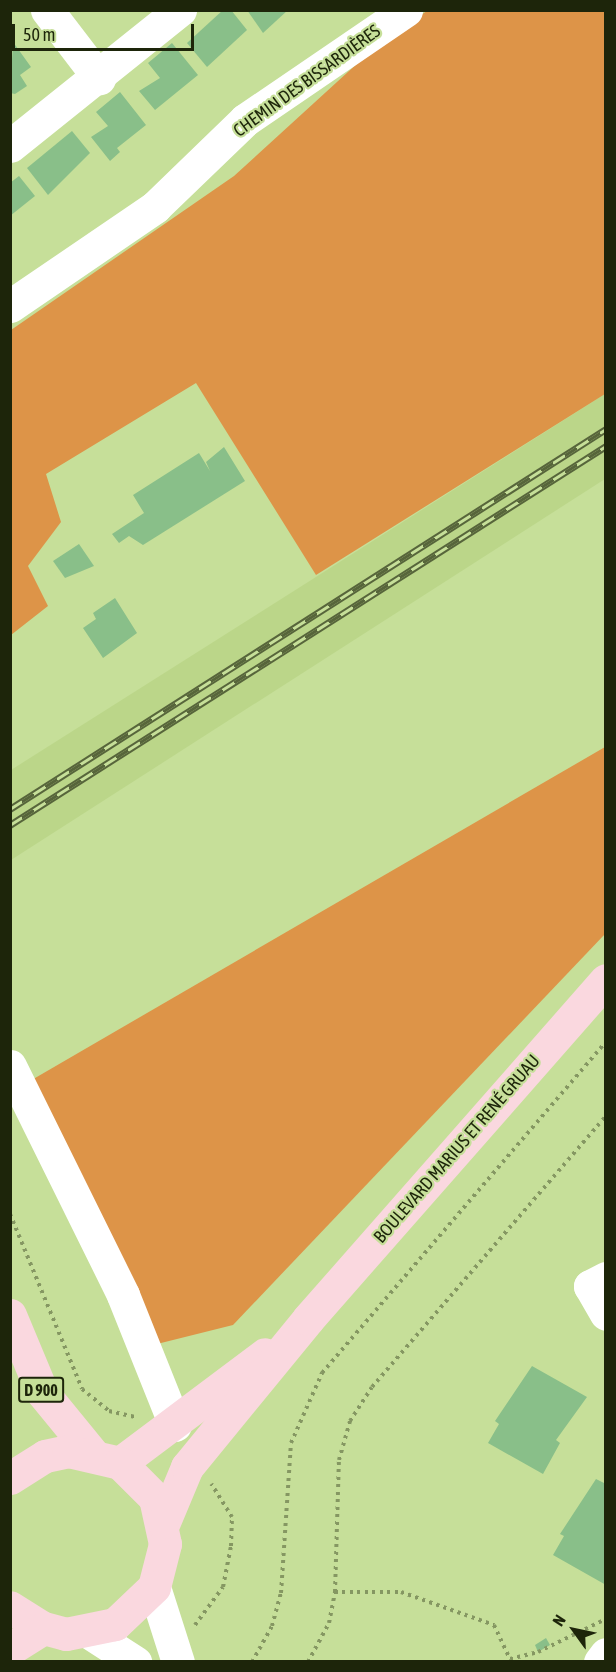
<!DOCTYPE html>
<html>
<head>
<meta charset="utf-8">
<style>
  body { margin:0 }
  #map { position:relative; width:616px; height:1672px; overflow:hidden; background:#c6df99; font-family:"Asap Condensed",sans-serif }
  div>[style] { position:absolute }
  .built>* { inset:0; background:#bbd689 }
  .green>* { inset:0; background:#dd9448 }
  .building>* { inset:0; background:#89bf89 }
  .path>* { height:4px; margin-top:-2px; transform-origin:0; background:repeating-linear-gradient(90deg,#859762 0 3px,transparent 0 7.5px) }
  .minor>* { height:33px; margin:-16.5px; padding:0 16.5px; transform-origin:16.5px; border-radius:16.5px; background:#fff }
  .major>* { height:33px; margin:-16.5px; padding:0 16.5px; transform-origin:16.5px; border-radius:16.5px; background:#fad8df }
  .rail>* { height:7px; margin-top:-3.5px; transform-origin:0; background:repeating-linear-gradient(90deg,#c6df99 0 14px,#57653b 0 28px); box-sizing:border-box; border-block:2px solid #57653b }
  span { translate:-50% -50%; white-space:nowrap; text-align:center; line-height:1.15; -webkit-text-stroke:4.5px #c6df99; paint-order:stroke }
  .shield-label span { padding:2px 4px; background:#c6df99; border:2px solid; border-radius:4px; -webkit-text-stroke-width:0 }
  .shield-label { font-size:16px; color:#1d250a; font-weight:700 }
  .street-label { font-size:18px; color:#1d250a }
  .frame { position:absolute; inset:0; border:12px solid #1d250a; pointer-events:none }
  .north { position:absolute; left:544px; top:1600px; width:60px; height:60px; -webkit-text-stroke:4px #c6df99; paint-order:stroke; rotate:303deg; font-size:16px; font-weight:700; line-height:24px; text-align:center; color:#1d250a }
  .north::after { content:''; display:block; margin:auto; width:21px; height:27px; background:#1d250a; clip-path:polygon(50% 0,100% 100%,50% 72%,0 100%) }
  .scale { position:absolute; left:12px; top:24px; width:182px; height:27px; box-sizing:border-box; border:3px solid #1d250a; border-top:0; padding-left:8px; font-size:18px; line-height:21px; white-space:nowrap; color:#1d250a; -webkit-text-stroke:4px #c6df99; paint-order:stroke }
</style>
</head>
<body>
<div id="map">
  <div class="built">
    <i style="clip-path:polygon(605px 394px,605px 479px,11px 860px,11px 770px)"></i>
  </div>
  <div class="green">
    <i style="clip-path:polygon(427px 11px,605px 11px,605px 394px,316px 575px,196px 383px,46px 474px,61px 522px,28px 566px,48px 606px,11px 635px,11px 330px,234px 176px,383px 40px)"></i>
    <i style="clip-path:polygon(605px 747px,605px 934px,233px 1325px,137px 1349px,11px 1092px)"></i>
  </div>
  <div class="building">
    <i style="clip-path:polygon(223px 10px,231px 10px,247px 30px,207px 67px,187px 43px)"></i>
    <i style="clip-path:polygon(247px 10px,288px 10px,263px 33px)"></i>
    <i style="clip-path:polygon(13px 42px,31px 67px,20px 75px,27px 86px,15px 94px,10px 93px)"></i>
    <i style="clip-path:polygon(172px 43px,198px 75px,155px 110px,139px 91px,160px 78px,148px 63px)"></i>
    <i style="clip-path:polygon(120px 92px,146px 125px,117px 148px,120px 152px,110px 161px,91px 137px,108px 126px,96px 112px)"></i>
    <i style="clip-path:polygon(72px 131px,90px 153px,48px 195px,27px 168px)"></i>
    <i style="clip-path:polygon(19px 176px,35px 196px,10px 216px,10px 183px)"></i>
    <i style="clip-path:polygon(224px 447px,245px 481px,143px 545px,129px 536px,119px 543px,112px 534px,144px 513px,133px 495px,199px 453px,210px 471px,206px 462px)"></i>
    <i style="clip-path:polygon(79px 544px,94px 566px,65px 578px,53px 561px)"></i>
    <i style="clip-path:polygon(115px 598px,137px 633px,103px 658px,83px 628px,96px 619px,93px 613px)"></i>
    <i style="clip-path:polygon(532px 1366px,587px 1397px,556px 1440px,560px 1443px,543px 1474px,488px 1443px,499px 1424px,495px 1421px)"></i>
    <i style="clip-path:polygon(596px 1479px,606px 1484px,606px 1585px,553px 1555px,564px 1536px,560px 1534px)"></i>
    <i style="clip-path:polygon(546px 1638px,550px 1645px,538px 1652px,535px 1645px)"></i>
  </div>
  <div class="path">
    <i style="left:10px;top:1214px;width:189px;rotate:67.6deg"></i>
    <i style="left:82px;top:1389px;width:35px;rotate:39deg"></i>
    <i style="left:109px;top:1411px;width:28px;rotate:13deg"></i>
    <i style="left:335px;top:1592px;width:66px"></i>
    <i style="left:401px;top:1592px;width:99px;rotate:19.5deg"></i>
    <i style="left:494px;top:1625px;width:38px;rotate:65deg"></i>
    <i style="left:510px;top:1659px;width:29px;rotate:-14deg"></i>
    <i style="left:538px;top:1652px;width:76px;rotate:-25.9deg"></i>
    <i style="left:195px;top:1625px;width:47px;rotate:-53.6deg"></i>
    <i style="left:223px;top:1587px;width:42px;rotate:-79deg"></i>
    <i style="left:231px;top:1546px;width:29px;rotate:-88deg"></i>
    <i style="left:232px;top:1517px;width:39px;rotate:-122deg"></i>
    <i style="left:252px;top:1662px;width:41px;rotate:-60.9deg"></i>
    <i style="left:272px;top:1626px;width:34px;rotate:-75deg"></i>
    <i style="left:281px;top:1593px;width:150px;rotate:-86.2deg"></i>
    <i style="left:291px;top:1443px;width:77px;rotate:-66.1deg"></i>
    <i style="left:322px;top:1373px;width:436px;rotate:-49.4deg"></i>
    <i style="left:308px;top:1662px;width:44px;rotate:-61.7deg"></i>
    <i style="left:329px;top:1623px;width:32px;rotate:-79deg"></i>
    <i style="left:335px;top:1592px;width:132px;rotate:-88.3deg"></i>
    <i style="left:339px;top:1460px;width:41px;rotate:-74.2deg"></i>
    <i style="left:350px;top:1421px;width:40px;rotate:-57.1deg"></i>
    <i style="left:372px;top:1387px;width:358px;rotate:-49.2deg"></i>
  </div>
  <div class="minor">
    <i style="left:47px;top:10px;width:86px;rotate:52.6deg"></i>
    <i style="left:10px;top:146px;width:218px;rotate:-38.7deg"></i>
    <i style="left:10px;top:306px;width:176px;rotate:-34.3deg"></i>
    <i style="left:155px;top:207px;width:125px;rotate:-44deg"></i>
    <i style="left:245px;top:120px;width:195px;rotate:-34.3deg"></i>
    <i style="left:10px;top:1066px;width:255px;rotate:63.7deg"></i>
    <i style="left:123px;top:1295px;width:140px;rotate:68.2deg"></i>
    <i style="left:606px;top:1278px;width:18px;rotate:153deg"></i>
    <i style="left:590px;top:1286px;width:32px;rotate:60deg"></i>
    <i style="left:154px;top:1587px;width:79px;rotate:72.3deg"></i>
    <i style="left:90px;top:1633px;width:54px;rotate:32.8deg"></i>
    <i style="left:600px;top:1662px;width:10px;rotate:-53deg"></i>
  </div>
  <div class="major">
    <i style="left:10px;top:1315px;width:83px;rotate:67.4deg"></i>
    <i style="left:42px;top:1392px;width:79px;rotate:50.7deg"></i>
    <i style="left:120px;top:1463px;width:181px;rotate:-36.9deg"></i>
    <i style="left:10px;top:1478px;width:41px;rotate:-32.2deg"></i>
    <i style="left:45px;top:1456px;width:24px;rotate:-12deg"></i>
    <i style="left:68px;top:1451px;width:53px;rotate:13deg"></i>
    <i style="left:120px;top:1463px;width:49px;rotate:45deg"></i>
    <i style="left:155px;top:1498px;width:47px;rotate:77.7deg"></i>
    <i style="left:165px;top:1544px;width:44px;rotate:104.3deg"></i>
    <i style="left:154px;top:1587px;width:54px;rotate:136.5deg"></i>
    <i style="left:115px;top:1624px;width:50px;rotate:168.5deg"></i>
    <i style="left:66px;top:1634px;width:24px;rotate:-165deg"></i>
    <i style="left:43px;top:1628px;width:39px;rotate:-148deg"></i>
    <i style="left:164px;top:1522px;width:60px;rotate:-67.3deg"></i>
    <i style="left:187px;top:1467px;width:191px;rotate:-50.7deg"></i>
    <i style="left:308px;top:1319px;width:451px;rotate:-48.7deg"></i>
    <i style="left:10px;top:1649px;width:39px;rotate:-32deg"></i>
  </div>
  <div class="rail">
    <i style="left:10px;top:809px;width:707px;rotate:-32.52deg"></i>
    <i style="left:10px;top:825px;width:706px;rotate:-32.45deg"></i>
  </div>
  <div class="shield-label">
    <span style="left:41px;top:1390px">D 900</span>
  </div>
  <div class="street-label">
    <span style="left:307px;top:81px;rotate:-36deg">CHEMIN DES BISSARDIÈRES</span>
    <span style="left:457px;top:1149px;rotate:-49deg">BOULEVARD MARIUS ET RENÉ GRUAU</span>
  </div>
  <div class="frame"></div>
  <div class="north">N</div>
  <div class="scale">50 m</div>
</div>
</body>
</html>
